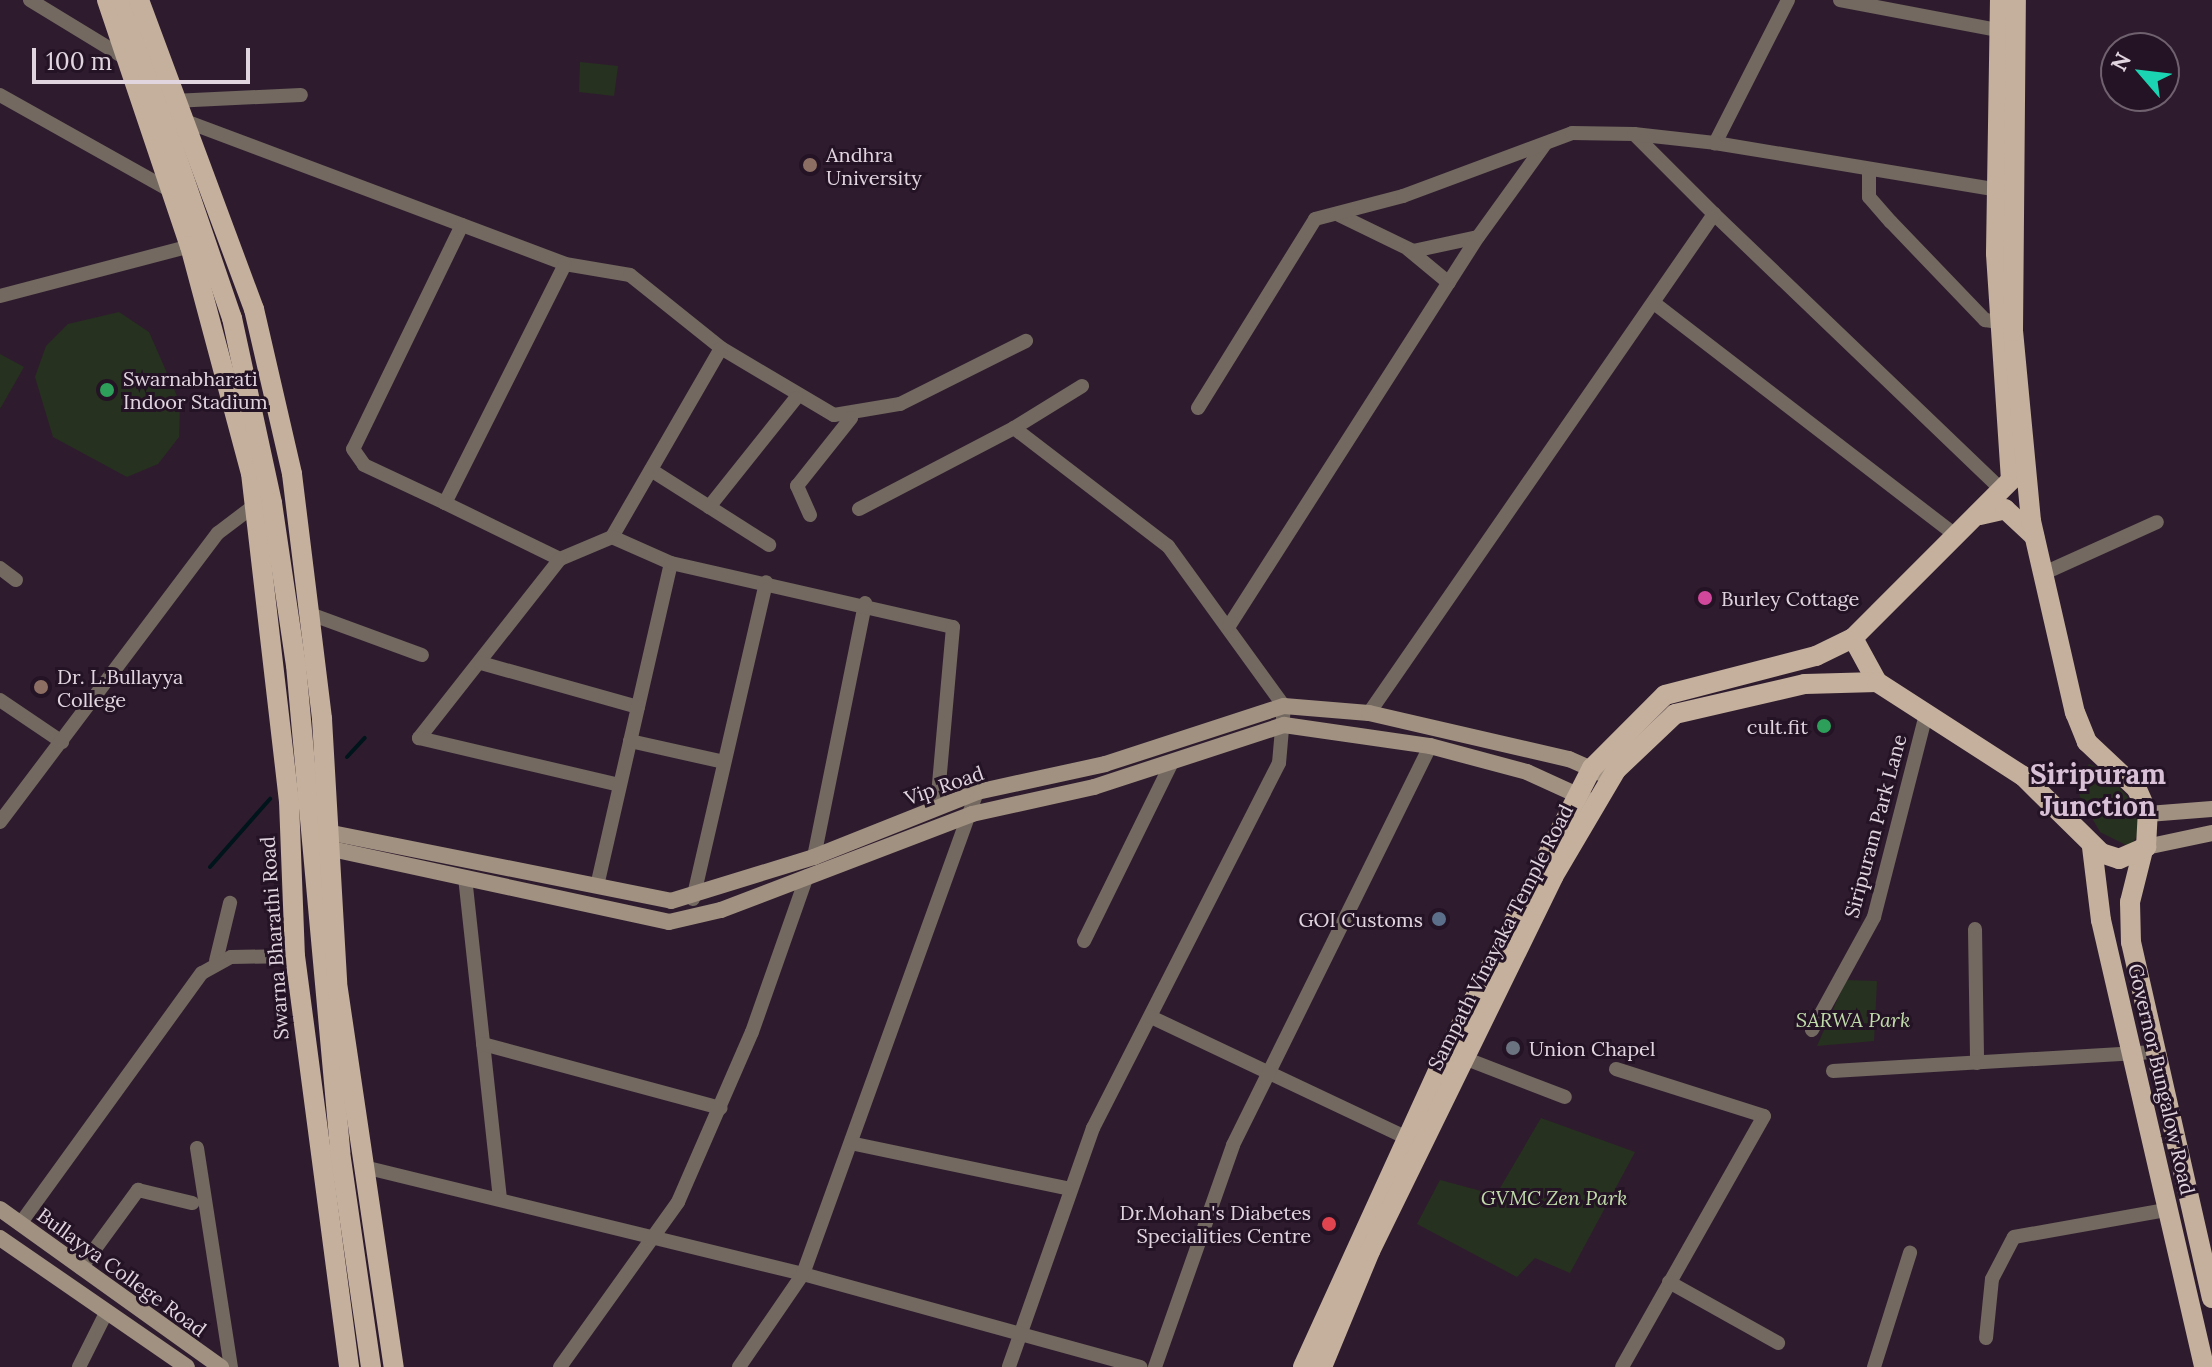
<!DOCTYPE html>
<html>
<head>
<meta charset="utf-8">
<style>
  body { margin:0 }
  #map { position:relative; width:2212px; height:1367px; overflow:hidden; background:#2e1c2e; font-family:Lora,serif }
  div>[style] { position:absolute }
  .green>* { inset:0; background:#27311f }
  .stream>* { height:4px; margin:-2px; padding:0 2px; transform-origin:2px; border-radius:2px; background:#00141b }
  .street>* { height:14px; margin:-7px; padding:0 7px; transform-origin:7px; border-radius:7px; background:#736960 }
  .secondary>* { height:16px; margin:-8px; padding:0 8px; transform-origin:8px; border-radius:8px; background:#a19181 }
  .primary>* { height:20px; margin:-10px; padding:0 10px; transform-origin:10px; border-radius:10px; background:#c4b09c }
  .dots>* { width:22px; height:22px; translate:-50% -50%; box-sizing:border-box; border:4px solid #241324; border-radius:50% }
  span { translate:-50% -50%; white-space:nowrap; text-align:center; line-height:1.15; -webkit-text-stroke:6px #241324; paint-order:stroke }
  .poi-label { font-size:20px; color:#e1d5e0 }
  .left { translate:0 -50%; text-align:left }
  .right { translate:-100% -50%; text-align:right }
  .street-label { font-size:20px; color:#e1d5e0 }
  .park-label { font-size:20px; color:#c0dbaa; font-style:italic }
  .district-label { font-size:28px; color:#d8c0d7; font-weight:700 }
  .north { position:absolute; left:2100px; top:32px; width:80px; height:80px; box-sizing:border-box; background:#241324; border:2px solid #70616f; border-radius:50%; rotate:298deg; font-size:22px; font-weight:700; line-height:32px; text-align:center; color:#e1d5e0 }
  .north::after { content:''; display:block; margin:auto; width:28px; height:36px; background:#1bd5b2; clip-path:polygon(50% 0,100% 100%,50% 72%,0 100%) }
  .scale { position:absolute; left:32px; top:48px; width:218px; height:36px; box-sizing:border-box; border:4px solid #e1d5e0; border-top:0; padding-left:10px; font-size:24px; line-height:28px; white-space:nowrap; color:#e1d5e0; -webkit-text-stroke:6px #241324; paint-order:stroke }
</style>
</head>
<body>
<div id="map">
  <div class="green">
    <i style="clip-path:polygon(580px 62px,618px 66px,614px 96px,579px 92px)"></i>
    <i style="clip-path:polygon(119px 312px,149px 332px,180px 403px,179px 437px,158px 464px,127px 477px,53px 437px,35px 377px,46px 346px,68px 324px)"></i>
    <i style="clip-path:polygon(0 354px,24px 367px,0 409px)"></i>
    <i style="clip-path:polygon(2089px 764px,2105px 770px,2133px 804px,2140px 831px,2130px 847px,2100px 832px,2080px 797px,2077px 782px)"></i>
    <i style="clip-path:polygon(1846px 980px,1877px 981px,1874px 1041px,1817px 1046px)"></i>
    <i style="clip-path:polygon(1541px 1118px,1635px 1152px,1570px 1273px,1535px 1258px,1517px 1277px,1417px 1224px,1440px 1180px,1496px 1195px)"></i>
  </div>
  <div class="stream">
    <i style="left:347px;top:757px;width:26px;rotate:-47deg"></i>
    <i style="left:210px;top:867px;width:91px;rotate:-48.6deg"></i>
  </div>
  <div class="street">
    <i style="left:30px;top:0;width:111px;rotate:31.4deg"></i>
    <i style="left:1788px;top:0;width:161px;rotate:117deg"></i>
    <i style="left:1715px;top:143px;width:294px;rotate:9.4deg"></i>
    <i style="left:1840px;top:0;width:161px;rotate:10.8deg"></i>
    <i style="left:0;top:95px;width:196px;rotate:29.3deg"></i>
    <i style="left:173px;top:101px;width:128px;rotate:-2.7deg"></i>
    <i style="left:180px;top:119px;width:411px;rotate:20.6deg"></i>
    <i style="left:565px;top:264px;width:66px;rotate:9.6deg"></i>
    <i style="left:630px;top:275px;width:117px;rotate:38.7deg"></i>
    <i style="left:721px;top:348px;width:131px;rotate:30.7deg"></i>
    <i style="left:834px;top:415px;width:67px;rotate:-9.5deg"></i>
    <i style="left:900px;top:404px;width:141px;rotate:-26.6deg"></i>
    <i style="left:1869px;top:173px;width:24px;rotate:90deg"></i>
    <i style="left:1869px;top:197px;width:33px;rotate:49deg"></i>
    <i style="left:1891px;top:222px;width:136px;rotate:46.2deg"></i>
    <i style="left:1985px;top:320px;width:14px;rotate:8deg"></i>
    <i style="left:1714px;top:214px;width:399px;rotate:43.8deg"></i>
    <i style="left:1339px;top:215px;width:82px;rotate:25.9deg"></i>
    <i style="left:1413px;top:251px;width:66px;rotate:-12.2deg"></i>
    <i style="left:1478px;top:237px;width:115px;rotate:-54.2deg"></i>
    <i style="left:462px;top:225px;width:249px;rotate:115.9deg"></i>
    <i style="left:353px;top:449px;width:19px;rotate:55deg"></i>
    <i style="left:364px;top:465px;width:89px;rotate:25.1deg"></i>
    <i style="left:445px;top:503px;width:267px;rotate:-63.3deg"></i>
    <i style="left:1408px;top:249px;width:53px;rotate:39.7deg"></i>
    <i style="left:0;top:296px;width:196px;rotate:-14.7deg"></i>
    <i style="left:1654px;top:303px;width:382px;rotate:37.6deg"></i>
    <i style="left:1198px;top:408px;width:222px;rotate:-58.2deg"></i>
    <i style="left:1315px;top:219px;width:91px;rotate:-14.6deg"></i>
    <i style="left:1403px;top:196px;width:180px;rotate:-20.4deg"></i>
    <i style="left:1572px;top:133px;width:62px;rotate:0.9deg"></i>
    <i style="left:1014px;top:428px;width:80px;rotate:-31.7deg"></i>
    <i style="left:651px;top:470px;width:140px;rotate:32.4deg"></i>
    <i style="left:445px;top:503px;width:128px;rotate:26deg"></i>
    <i style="left:560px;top:559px;width:56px;rotate:-22.9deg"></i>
    <i style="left:612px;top:537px;width:218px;rotate:-60deg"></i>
    <i style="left:709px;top:507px;width:139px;rotate:-51.4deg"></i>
    <i style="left:859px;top:509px;width:175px;rotate:-27.6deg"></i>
    <i style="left:1014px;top:428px;width:194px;rotate:37.5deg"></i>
    <i style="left:1168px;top:546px;width:198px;rotate:54.1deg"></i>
    <i style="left:1284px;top:706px;width:57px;rotate:95deg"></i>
    <i style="left:1279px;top:763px;width:410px;rotate:117deg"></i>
    <i style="left:1093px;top:1128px;width:253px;rotate:109.4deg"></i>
    <i style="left:810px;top:515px;width:32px;rotate:-114deg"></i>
    <i style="left:797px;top:486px;width:87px;rotate:-51.5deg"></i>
    <i style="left:612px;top:537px;width:64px;rotate:23.8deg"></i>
    <i style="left:560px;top:559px;width:228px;rotate:128.2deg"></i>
    <i style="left:419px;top:738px;width:206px;rotate:13.2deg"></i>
    <i style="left:0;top:568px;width:20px;rotate:37deg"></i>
    <i style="left:2042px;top:574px;width:126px;rotate:-24.3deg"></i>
    <i style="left:313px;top:615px;width:116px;rotate:20.2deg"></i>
    <i style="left:1229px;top:626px;width:462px;rotate:-57.4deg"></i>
    <i style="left:481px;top:663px;width:163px;rotate:15.7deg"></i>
    <i style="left:0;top:700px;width:75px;rotate:34.1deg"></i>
    <i style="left:1369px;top:713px;width:607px;rotate:-55.34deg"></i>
    <i style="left:1714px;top:214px;width:113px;rotate:-135deg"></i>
    <i style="left:1634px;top:134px;width:81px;rotate:6.3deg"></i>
    <i style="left:630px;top:741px;width:96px;rotate:12.6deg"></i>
    <i style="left:0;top:822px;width:362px;rotate:-53deg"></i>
    <i style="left:218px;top:533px;width:46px;rotate:-37.1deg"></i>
    <i style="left:814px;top:857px;width:259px;rotate:-78.6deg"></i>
    <i style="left:465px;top:877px;width:322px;rotate:83.8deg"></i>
    <i style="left:597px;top:886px;width:331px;rotate:-77.1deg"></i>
    <i style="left:671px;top:563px;width:289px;rotate:12.8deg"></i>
    <i style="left:953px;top:627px;width:180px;rotate:95.1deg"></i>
    <i style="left:693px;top:899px;width:325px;rotate:-77deg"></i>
    <i style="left:1975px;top:929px;width:134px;rotate:89.1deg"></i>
    <i style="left:1084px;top:941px;width:199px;rotate:-63.8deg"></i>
    <i style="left:216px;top:961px;width:60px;rotate:-76.4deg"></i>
    <i style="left:1151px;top:1017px;width:283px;rotate:25.3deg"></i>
    <i style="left:1812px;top:1030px;width:129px;rotate:-61.2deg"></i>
    <i style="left:1874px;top:917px;width:210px;rotate:-75.6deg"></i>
    <i style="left:483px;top:1044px;width:246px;rotate:15.1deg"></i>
    <i style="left:1464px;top:1058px;width:108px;rotate:21.1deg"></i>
    <i style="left:1616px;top:1069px;width:155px;rotate:17.6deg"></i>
    <i style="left:1764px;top:1116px;width:288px;rotate:119.5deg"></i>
    <i style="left:1833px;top:1071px;width:322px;rotate:-3.4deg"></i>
    <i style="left:855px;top:1144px;width:216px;rotate:11.8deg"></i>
    <i style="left:197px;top:1148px;width:222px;rotate:81.2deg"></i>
    <i style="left:364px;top:1167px;width:452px;rotate:13.7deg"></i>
    <i style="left:803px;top:1274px;width:350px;rotate:15.4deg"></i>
    <i style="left:20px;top:1224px;width:310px;rotate:-54.1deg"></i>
    <i style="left:202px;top:973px;width:33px;rotate:-29deg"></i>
    <i style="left:231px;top:957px;width:64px;rotate:-0.9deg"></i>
    <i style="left:81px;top:1268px;width:97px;rotate:-53.8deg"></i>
    <i style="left:138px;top:1190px;width:56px;rotate:13.5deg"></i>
    <i style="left:1669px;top:1282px;width:125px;rotate:29.2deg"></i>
    <i style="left:1986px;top:1338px;width:59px;rotate:-84.2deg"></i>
    <i style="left:1992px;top:1279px;width:47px;rotate:-62.4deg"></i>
    <i style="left:2014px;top:1237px;width:154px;rotate:-10.1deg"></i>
    <i style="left:79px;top:1367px;width:60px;rotate:-63.4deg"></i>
    <i style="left:560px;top:1367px;width:203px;rotate:-54.4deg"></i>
    <i style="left:678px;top:1202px;width:185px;rotate:-66.5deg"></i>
    <i style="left:752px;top:1032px;width:165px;rotate:-70.6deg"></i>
    <i style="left:739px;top:1367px;width:113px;rotate:-55.5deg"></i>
    <i style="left:803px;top:1274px;width:512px;rotate:-70.15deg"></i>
    <i style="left:1155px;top:1367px;width:235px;rotate:-70.6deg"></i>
    <i style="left:1233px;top:1145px;width:445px;rotate:-63.7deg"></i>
    <i style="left:1874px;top:1367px;width:120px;rotate:-72.5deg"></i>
  </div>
  <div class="secondary">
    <i style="left:2148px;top:814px;width:64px;rotate:-4.5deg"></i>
    <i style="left:317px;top:830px;width:361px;rotate:11.3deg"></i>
    <i style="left:671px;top:901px;width:150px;rotate:-17.1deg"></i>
    <i style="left:814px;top:857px;width:175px;rotate:-21.7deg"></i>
    <i style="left:977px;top:792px;width:131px;rotate:-12.3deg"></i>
    <i style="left:1105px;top:764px;width:188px;rotate:-18deg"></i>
    <i style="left:1284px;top:706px;width:85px;rotate:4.7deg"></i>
    <i style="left:1369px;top:713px;width:205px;rotate:13deg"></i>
    <i style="left:1569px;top:759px;width:35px;rotate:24deg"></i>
    <i style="left:318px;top:846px;width:359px;rotate:12.2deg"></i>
    <i style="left:669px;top:922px;width:53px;rotate:-13deg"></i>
    <i style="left:721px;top:910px;width:269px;rotate:-20.9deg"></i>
    <i style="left:972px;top:814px;width:125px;rotate:-12.5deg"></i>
    <i style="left:1094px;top:787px;width:200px;rotate:-18.1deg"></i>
    <i style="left:1284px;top:725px;width:148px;rotate:8.2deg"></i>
    <i style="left:1430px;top:746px;width:100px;rotate:15deg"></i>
    <i style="left:1527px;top:772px;width:65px;rotate:24.6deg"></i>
    <i style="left:2146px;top:847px;width:67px;rotate:-12deg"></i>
    <i style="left:0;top:1209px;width:272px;rotate:35.6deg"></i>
    <i style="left:0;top:1238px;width:227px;rotate:34.6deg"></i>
  </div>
  <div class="primary">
    <i style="left:107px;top:0;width:260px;rotate:71.4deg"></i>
    <i style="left:190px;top:246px;width:235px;rotate:75deg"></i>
    <i style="left:251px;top:473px;width:330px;rotate:83.4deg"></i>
    <i style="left:289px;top:801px;width:155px;rotate:87.8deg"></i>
    <i style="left:295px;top:956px;width:415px;rotate:82.5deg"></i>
    <i style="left:123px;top:0;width:336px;rotate:71.1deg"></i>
    <i style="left:232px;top:318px;width:189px;rotate:77.8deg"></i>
    <i style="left:272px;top:503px;width:164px;rotate:81.6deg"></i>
    <i style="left:296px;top:665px;width:489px;rotate:84.8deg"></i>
    <i style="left:340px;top:1152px;width:217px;rotate:81.8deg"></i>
    <i style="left:139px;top:0;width:330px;rotate:69.6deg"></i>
    <i style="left:254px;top:309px;width:169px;rotate:77deg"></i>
    <i style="left:292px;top:474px;width:247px;rotate:83deg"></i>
    <i style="left:322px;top:719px;width:264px;rotate:86.7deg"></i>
    <i style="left:337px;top:983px;width:388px;rotate:81.6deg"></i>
    <i style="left:1980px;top:515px;width:26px;rotate:-13deg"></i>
    <i style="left:2005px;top:509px;width:40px;rotate:43deg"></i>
    <i style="left:1853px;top:638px;width:50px;rotate:61.4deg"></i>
    <i style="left:2092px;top:847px;width:74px;rotate:83deg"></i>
    <i style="left:2101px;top:920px;width:459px;rotate:77deg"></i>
    <i style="left:2143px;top:850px;width:54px;rotate:104deg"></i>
    <i style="left:2130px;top:902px;width:40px;rotate:88.6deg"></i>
    <i style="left:2131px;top:942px;width:365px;rotate:77.2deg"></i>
    <i style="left:1303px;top:1367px;width:331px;rotate:-65.5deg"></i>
    <i style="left:1440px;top:1066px;width:335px;rotate:-63deg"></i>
    <i style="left:1592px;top:768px;width:103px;rotate:-45deg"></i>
    <i style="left:1665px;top:695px;width:156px;rotate:-14.5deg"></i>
    <i style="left:1816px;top:656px;width:41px;rotate:-25.9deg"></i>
    <i style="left:1853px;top:638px;width:223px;rotate:-45deg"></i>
    <i style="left:2011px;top:480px;width:227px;rotate:-93.8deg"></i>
    <i style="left:1996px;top:253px;width:253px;rotate:-89.1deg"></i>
    <i style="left:1322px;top:1367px;width:126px;rotate:-67.5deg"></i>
    <i style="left:1370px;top:1251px;width:416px;rotate:-63.9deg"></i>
    <i style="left:1553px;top:877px;width:124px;rotate:-59.5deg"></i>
    <i style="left:1616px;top:770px;width:81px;rotate:-43.5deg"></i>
    <i style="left:1675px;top:714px;width:133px;rotate:-13deg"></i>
    <i style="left:1805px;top:684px;width:72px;rotate:-1.6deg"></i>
    <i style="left:1877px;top:682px;width:174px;rotate:32.8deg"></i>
    <i style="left:2023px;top:776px;width:110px;rotate:44.6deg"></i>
    <i style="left:2101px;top:853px;width:19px;rotate:18deg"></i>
    <i style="left:2119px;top:859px;width:30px;rotate:-24deg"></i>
    <i style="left:2146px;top:847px;width:33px;rotate:-87deg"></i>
    <i style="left:2148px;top:814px;width:27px;rotate:-114deg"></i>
    <i style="left:2137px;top:789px;width:69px;rotate:-136.8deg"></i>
    <i style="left:2087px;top:742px;width:31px;rotate:-112deg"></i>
    <i style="left:2075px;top:713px;width:197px;rotate:-102.9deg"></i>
    <i style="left:2031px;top:521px;width:191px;rotate:-95.4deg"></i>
    <i style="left:2013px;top:331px;width:331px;rotate:-89.5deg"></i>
  </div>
  <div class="dots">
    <i style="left:810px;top:165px;background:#8d6e63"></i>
    <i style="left:107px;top:390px;background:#2e9e5b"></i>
    <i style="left:1705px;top:598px;background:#d1479c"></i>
    <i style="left:41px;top:687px;background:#8d6e63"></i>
    <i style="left:1824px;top:726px;background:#2e9e5b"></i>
    <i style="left:1439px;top:919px;background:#5c6f8a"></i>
    <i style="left:1513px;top:1048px;background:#6b7280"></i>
    <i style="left:1329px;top:1224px;background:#e0444e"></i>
  </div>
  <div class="poi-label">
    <span class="left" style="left:826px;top:166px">Andhra<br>University</span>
    <span class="left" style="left:123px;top:390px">Swarnabharati<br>Indoor Stadium</span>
    <span class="left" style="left:1721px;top:598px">Burley Cottage</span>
    <span class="left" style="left:57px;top:688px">Dr. L.Bullayya<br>College</span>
    <span class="right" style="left:1808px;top:726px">cult.fit</span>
    <span class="right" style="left:1423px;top:919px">GOI Customs</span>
    <span class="left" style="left:1529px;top:1048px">Union Chapel</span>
    <span class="right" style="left:1311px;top:1224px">Dr.Mohan's Diabetes<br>Specialities Centre</span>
  </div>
  <div class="street-label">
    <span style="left:944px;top:785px;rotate:-19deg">Vip Road</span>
    <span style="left:1875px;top:826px;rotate:-75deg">Siripuram Park Lane</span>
    <span style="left:1500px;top:937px;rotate:-63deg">Sampath Vinayaka Temple Road</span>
    <span style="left:274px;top:938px;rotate:-94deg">Swarna Bharathi Road</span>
    <span style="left:2162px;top:1079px;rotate:77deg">Governor Bungalow Road</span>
    <span style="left:122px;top:1272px;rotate:36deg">Bullayya College Road</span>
  </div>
  <div class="park-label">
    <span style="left:1853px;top:1019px">SARWA Park</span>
    <span style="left:1554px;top:1197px">GVMC Zen Park</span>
  </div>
  <div class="district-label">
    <span style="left:2098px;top:790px">Siripuram<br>Junction</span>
  </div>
  <div class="north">N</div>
  <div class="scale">100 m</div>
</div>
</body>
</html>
